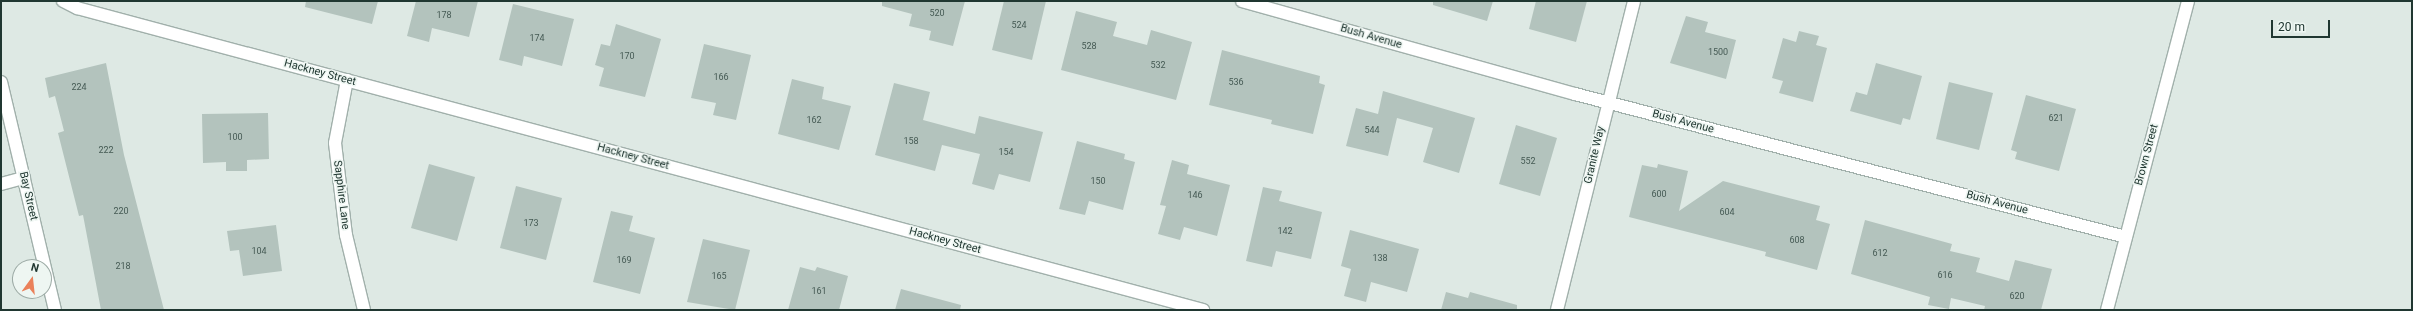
<!DOCTYPE html>
<html>
<head>
<meta charset="utf-8">
<style>
  body { margin:0 }
  #map { position:relative; width:2413px; height:311px; overflow:hidden; background:#dee9e4; font-family:Roboto,sans-serif }
  div>[style] { position:absolute }
  .building>* { inset:0; background:#b3c3bd }
  .roads { filter:drop-shadow(1px 0 #a1b0ab) drop-shadow(-1px 0 #a1b0ab) drop-shadow(0 1px #a1b0ab) drop-shadow(0 -1px #a1b0ab) }
  .minor>* { height:12px; margin:-6px; padding:0 6px; transform-origin:6px; border-radius:6px; background:#fff }
  .secondary>* { height:12px; margin:-6px; padding:0 6px; transform-origin:6px; border-radius:6px; background:#fff }
  span { translate:-50% -50%; white-space:nowrap; text-align:center; line-height:1.15; -webkit-text-stroke:3px #eef6f2; paint-order:stroke }
  .number-label { font-size:9px; color:#455a54 }
  .number-label span { -webkit-text-stroke-width:0 }
  .street-label { font-size:11px; color:#203731 }
  .frame { position:absolute; inset:0; border:2px solid #203731; pointer-events:none }
  .north { position:absolute; left:12px; top:259px; width:40px; height:40px; box-sizing:border-box; background:#eef6f2; border:1px solid #9caaa5; border-radius:50%; rotate:15deg; font-size:11px; font-weight:700; line-height:16px; text-align:center; color:#203731 }
  .north::after { content:''; display:block; margin:auto; width:14px; height:18px; background:#ea815a; clip-path:polygon(50% 0,100% 100%,50% 72%,0 100%) }
  .scale { position:absolute; left:2271px; top:20px; width:59px; height:18px; box-sizing:border-box; border:2px solid #203731; border-top:0; padding-left:5px; font-size:12px; line-height:14px; white-space:nowrap; color:#203731; -webkit-text-stroke:3px #eef6f2; paint-order:stroke }
</style>
</head>
<body>
<div id="map">
  <div class="building">
    <i style="clip-path:polygon(306px 1px,378px 1px,372px 24px,305px 7px)"></i>
    <i style="clip-path:polygon(416px 1px,478px 1px,469px 37px,432px 28px,429px 42px,407px 36px)"></i>
    <i style="clip-path:polygon(882px 1px,965px 1px,953px 46px,929px 40px,931px 31px,909px 26px,912px 14px,882px 6px)"></i>
    <i style="clip-path:polygon(1004px 1px,1046px 1px,1032px 60px,992px 50px)"></i>
    <i style="clip-path:polygon(1433px 1px,1493px 1px,1487px 21px,1433px 5px)"></i>
    <i style="clip-path:polygon(1536px 1px,1587px 1px,1576px 42px,1529px 29px)"></i>
    <i style="clip-path:polygon(513px 4px,574px 19px,562px 66px,524px 56px,522px 66px,499px 60px)"></i>
    <i style="clip-path:polygon(1076px 11px,1117px 22px,1113px 36px,1147px 45px,1151px 30px,1192px 42px,1176px 100px,1061px 70px)"></i>
    <i style="clip-path:polygon(1686px 16px,1708px 22px,1705px 32px,1736px 40px,1726px 79px,1670px 63px)"></i>
    <i style="clip-path:polygon(616px 24px,661px 39px,645px 97px,599px 86px,604px 68px,595px 65px,601px 44px,610px 46px)"></i>
    <i style="clip-path:polygon(1799px 31px,1819px 36px,1816px 45px,1827px 48px,1813px 102px,1779px 93px,1783px 81px,1772px 78px,1783px 38px,1796px 42px)"></i>
    <i style="clip-path:polygon(704px 44px,751px 55px,736px 120px,713px 115px,716px 103px,691px 98px)"></i>
    <i style="clip-path:polygon(1222px 50px,1320px 76px,1319px 83px,1325px 85px,1313px 134px,1271px 124px,1272px 120px,1209px 105px)"></i>
    <i style="clip-path:polygon(106px 63px,124px 155px,164px 310px,101px 310px,83px 215px,79px 216px,58px 133px,64px 131px,55px 96px,49px 98px,45px 78px)"></i>
    <i style="clip-path:polygon(1876px 63px,1922px 76px,1910px 120px,1903px 118px,1901px 125px,1850px 111px,1856px 92px,1867px 95px)"></i>
    <i style="clip-path:polygon(792px 79px,824px 87px,822px 99px,851px 106px,839px 150px,778px 134px)"></i>
    <i style="clip-path:polygon(1949px 82px,1993px 93px,1979px 150px,1936px 139px)"></i>
    <i style="clip-path:polygon(894px 83px,930px 92px,923px 120px,975px 134px,979px 116px,1043px 132px,1030px 182px,999px 174px,994px 190px,972px 184px,980px 154px,942px 145px,935px 171px,875px 155px)"></i>
    <i style="clip-path:polygon(1383px 91px,1475px 118px,1459px 173px,1423px 162px,1433px 128px,1397px 118px,1388px 156px,1346px 146px,1356px 108px,1378px 114px)"></i>
    <i style="clip-path:polygon(2026px 95px,2076px 109px,2059px 171px,2015px 159px,2017px 152px,2011px 150px)"></i>
    <i style="clip-path:polygon(268px 113px,269px 159px,247px 160px,247px 171px,226px 171px,226px 162px,203px 163px,202px 114px)"></i>
    <i style="clip-path:polygon(1516px 125px,1557px 138px,1540px 196px,1499px 184px)"></i>
    <i style="clip-path:polygon(1077px 141px,1125px 154px,1124px 159px,1135px 162px,1123px 210px,1089px 201px,1085px 215px,1059px 209px)"></i>
    <i style="clip-path:polygon(1172px 160px,1189px 165px,1187px 174px,1230px 185px,1217px 236px,1184px 227px,1180px 240px,1158px 234px,1166px 206px,1160px 205px)"></i>
    <i style="clip-path:polygon(429px 164px,475px 177px,457px 241px,411px 228px)"></i>
    <i style="clip-path:polygon(1658px 164px,1688px 171px,1679px 211px,1723px 181px,1820px 206px,1816px 220px,1830px 224px,1817px 270px,1765px 256px,1766px 252px,1629px 217px,1642px 165px,1657px 168px)"></i>
    <i style="clip-path:polygon(516px 186px,562px 198px,546px 260px,500px 248px)"></i>
    <i style="clip-path:polygon(1263px 187px,1282px 191px,1279px 201px,1322px 212px,1311px 259px,1276px 251px,1272px 267px,1246px 261px)"></i>
    <i style="clip-path:polygon(611px 211px,633px 216px,629px 231px,655px 238px,640px 294px,593px 282px)"></i>
    <i style="clip-path:polygon(1865px 220px,1952px 244px,1950px 251px,1980px 258px,1976px 272px,2009px 281px,2015px 260px,2052px 269px,2041px 310px,1984px 310px,1985px 306px,1951px 298px,1949px 309px,1928px 305px,1930px 297px,1851px 274px)"></i>
    <i style="clip-path:polygon(276px 225px,282px 271px,243px 276px,239px 250px,230px 251px,227px 231px)"></i>
    <i style="clip-path:polygon(1350px 230px,1419px 249px,1407px 292px,1371px 282px,1366px 302px,1344px 296px,1351px 269px,1341px 266px)"></i>
    <i style="clip-path:polygon(703px 239px,750px 250px,735px 310px,687px 302px)"></i>
    <i style="clip-path:polygon(800px 267px,815px 271px,817px 267px,848px 276px,839px 310px,788px 310px)"></i>
    <i style="clip-path:polygon(901px 289px,961px 305px,960px 310px,895px 310px)"></i>
    <i style="clip-path:polygon(1446px 292px,1468px 298px,1470px 292px,1517px 305px,1517px 310px,1441px 310px)"></i>
  </div>
  <div class="roads">
    <div class="minor">
      <i style="left:63px;top:1px;width:16px;rotate:27deg"></i>
      <i style="left:77px;top:8px;width:1166px;rotate:15.01deg"></i>
      <i style="left:1242px;top:1px;width:346px;rotate:15.6deg"></i>
      <i style="left:1575px;top:94px;width:569px;rotate:14.55deg"></i>
      <i style="left:347px;top:80px;width:64px;rotate:100.8deg"></i>
      <i style="left:335px;top:143px;width:93px;rotate:83.2deg"></i>
      <i style="left:346px;top:235px;width:77px;rotate:76.5deg"></i>
      <i style="left:1px;top:82px;width:234px;rotate:76.7deg"></i>
      <i style="left:1px;top:184px;width:24px;rotate:-15deg"></i>
      <i style="left:1557px;top:310px;width:318px;rotate:-76deg"></i>
    </div>
    <div class="secondary">
      <i style="left:2107px;top:310px;width:319px;rotate:-75.3deg"></i>
    </div>
  </div>
  <div class="number-label">
    <span style="left:937px;top:13px">520</span>
    <span style="left:444px;top:15px">178</span>
    <span style="left:1019px;top:25px">524</span>
    <span style="left:537px;top:38px">174</span>
    <span style="left:1089px;top:46px">528</span>
    <span style="left:1718px;top:52px">1500</span>
    <span style="left:627px;top:56px">170</span>
    <span style="left:1158px;top:65px">532</span>
    <span style="left:721px;top:77px">166</span>
    <span style="left:1236px;top:82px">536</span>
    <span style="left:79px;top:87px">224</span>
    <span style="left:2056px;top:118px">621</span>
    <span style="left:814px;top:120px">162</span>
    <span style="left:1372px;top:130px">544</span>
    <span style="left:235px;top:137px">100</span>
    <span style="left:911px;top:141px">158</span>
    <span style="left:106px;top:150px">222</span>
    <span style="left:1006px;top:152px">154</span>
    <span style="left:1528px;top:161px">552</span>
    <span style="left:1098px;top:181px">150</span>
    <span style="left:1659px;top:194px">600</span>
    <span style="left:1195px;top:195px">146</span>
    <span style="left:121px;top:211px">220</span>
    <span style="left:1727px;top:212px">604</span>
    <span style="left:531px;top:223px">173</span>
    <span style="left:1285px;top:231px">142</span>
    <span style="left:1797px;top:240px">608</span>
    <span style="left:259px;top:251px">104</span>
    <span style="left:1880px;top:253px">612</span>
    <span style="left:1380px;top:258px">138</span>
    <span style="left:624px;top:260px">169</span>
    <span style="left:123px;top:266px">218</span>
    <span style="left:1945px;top:275px">616</span>
    <span style="left:719px;top:276px">165</span>
    <span style="left:819px;top:291px">161</span>
    <span style="left:2017px;top:296px">620</span>
  </div>
  <div class="street-label">
    <span style="left:1371px;top:37px;rotate:16deg">Bush Avenue</span>
    <span style="left:320px;top:73px;rotate:15deg">Hackney Street</span>
    <span style="left:1683px;top:122px;rotate:15deg">Bush Avenue</span>
    <span style="left:1595px;top:155px;rotate:-77deg">Granite Way</span>
    <span style="left:2147px;top:155px;rotate:-75deg">Brown Street</span>
    <span style="left:633px;top:157px;rotate:15deg">Hackney Street</span>
    <span style="left:341px;top:195px;rotate:83deg">Sapphire Lane</span>
    <span style="left:28px;top:196px;rotate:77deg">Bay Street</span>
    <span style="left:1997px;top:203px;rotate:15deg">Bush Avenue</span>
    <span style="left:945px;top:241px;rotate:15deg">Hackney Street</span>
  </div>
  <div class="frame"></div>
  <div class="north">N</div>
  <div class="scale">20 m</div>
</div>
</body>
</html>
